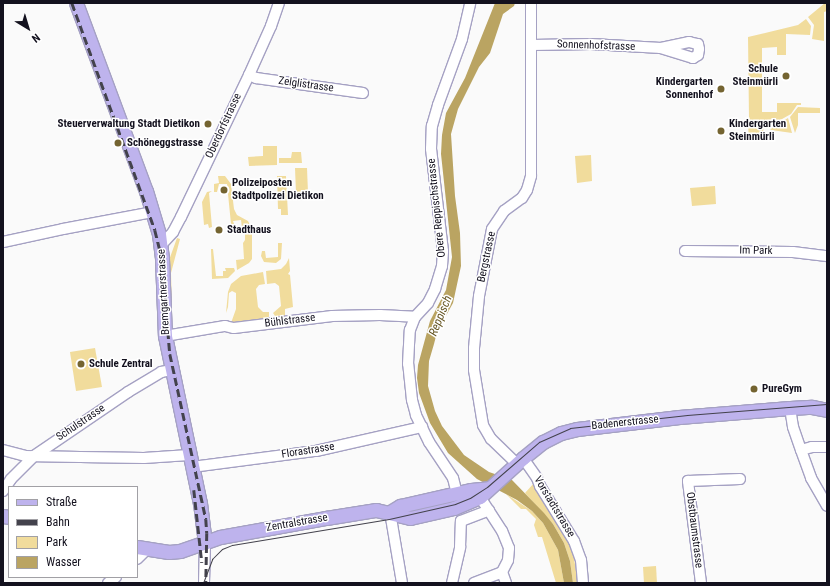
<!DOCTYPE html>
<html>
<head>
<meta charset="utf-8">
<style>
  body { margin:0 }
  #map { position:relative; width:830px; height:586px; overflow:hidden; background:#fafafa; font-family:"Roboto Condensed",sans-serif }
  div>[style] { position:absolute }
  .green>* { inset:0; background:#f1dc9c }
  .water>* { inset:0; background:#baa462 }
  .roads { filter:drop-shadow(1px 0 #a5a1c3) drop-shadow(-1px 0 #a5a1c3) drop-shadow(0 1px #a5a1c3) drop-shadow(0 -1px #a5a1c3) }
  .minor>* { height:10px; margin:-5px; padding:0 5px; transform-origin:5px; border-radius:5px; background:#fff }
  .major>* { height:13px; margin:-6.5px; padding:0 6.5px; transform-origin:6.5px; border-radius:6.5px; background:#beb3ed }
  .tram>* { height:1px; margin:-0.5px; padding:0 0.5px; transform-origin:0.5px; border-radius:0.5px; background:#43424c }
  .rail>* { height:2.5px; margin-top:-1.25px; transform-origin:0; background:repeating-linear-gradient(90deg,#43424c 0 8px,transparent 0 12px) }
  .dots>* { width:11px; height:11px; translate:-50% -50%; box-sizing:border-box; border:2px solid #fff; border-radius:50% }
  span { translate:-50% -50%; white-space:nowrap; text-align:center; line-height:1.15; -webkit-text-stroke:3px #fff; paint-order:stroke }
  .street-label { font-size:11px; color:#13111e }
  .poi-label { font-size:11px; color:#13111e; font-weight:700 }
  .right { translate:-100% -50%; text-align:right }
  .left { translate:0 -50%; text-align:left }
  .water-label { font-size:12px; color:#665623; font-style:italic }
  .frame { position:absolute; inset:0; border:4px solid #13111e; pointer-events:none }
  .legend { position:absolute; left:8px; top:486px; width:130px; height:92px; box-sizing:border-box; background:#fff; border:1px solid #a1a0a5; margin:0; padding:5px 7px; list-style:none; font-size:12px; color:#13111e }
  .legend li { display:flex; align-items:center; gap:8px; height:20px }
  .legend b { width:20px; border:1px solid #a1a0a5 }
  .north { position:absolute; left:8px; top:8px; width:40px; height:40px; -webkit-text-stroke:3px #fff; paint-order:stroke; rotate:142deg; font-size:11px; font-weight:700; line-height:16px; text-align:center; color:#13111e }
  .north::after { content:''; display:block; margin:auto; width:14px; height:18px; background:#13111e; clip-path:polygon(50% 0,100% 100%,50% 72%,0 100%) }
</style>
</head>
<body>
<div id="map">
  <div class="green">
    <i style="clip-path:polygon(825px 3px,827px 3px,827px 11px,824px 12px,824px 41px,812px 39px,814px 25px,808px 17px)"></i>
    <i style="clip-path:polygon(806px 19px,811px 26px,810px 35px,786px 34px,786px 55px,777px 55px,777px 47px,762px 48px,762px 112px,777px 112px,777px 103px,801px 103px,801px 105px,797px 105px,791px 114px,766px 128px,749px 119px,748px 37px,798px 25px)"></i>
    <i style="clip-path:polygon(798px 107px,820px 108px,820px 113px,798px 113px,798px 125px,795px 133px,790px 117px)"></i>
    <i style="clip-path:polygon(788px 118px,792px 133px,771px 130px,770px 129px)"></i>
    <i style="clip-path:polygon(750px 122px,764px 130px,749px 141px,748px 123px)"></i>
    <i style="clip-path:polygon(263px 146px,277px 146px,277px 165px,249px 166px,248px 157px,263px 156px)"></i>
    <i style="clip-path:polygon(292px 152px,301px 152px,302px 163px,279px 163px,279px 158px,291px 158px)"></i>
    <i style="clip-path:polygon(591px 155px,592px 181px,577px 183px,575px 156px)"></i>
    <i style="clip-path:polygon(295px 168px,307px 168px,308px 193px,296px 193px)"></i>
    <i style="clip-path:polygon(218px 176px,225px 176px,231px 184px,234px 209px,237px 215px,248px 221px,252px 229px,252px 259px,249px 263px,237px 270px,236px 260px,244px 259px,243px 243px,245px 240px,245px 232px,244px 228px,242px 228px,241px 220px,233px 221px,234px 224px,231px 224px,227px 184px,219px 184px,217px 192px,214px 192px,214px 184px,219px 183px)"></i>
    <i style="clip-path:polygon(277px 176px,286px 176px,288px 215px,281px 215px,281px 209px,278px 209px)"></i>
    <i style="clip-path:polygon(715px 186px,716px 204px,692px 206px,690px 188px)"></i>
    <i style="clip-path:polygon(212px 191px,209px 193px,212px 227px,209px 228px,208px 224px,204px 225px,202px 202px,207px 192px)"></i>
    <i style="clip-path:polygon(177px 238px,180px 239px,171px 273px,172px 306px,169px 307px,168px 263px)"></i>
    <i style="clip-path:polygon(278px 243px,282px 243px,281px 259px,276px 263px,264px 262px,261px 256px,262px 251px,265px 251px,266px 258px,278px 257px)"></i>
    <i style="clip-path:polygon(211px 249px,213px 249px,216px 276px,223px 276px,223px 271px,226px 271px,225px 268px,234px 268px,235px 271px,228px 278px,212px 279px)"></i>
    <i style="clip-path:polygon(289px 258px,290px 271px,288px 274px,290px 275px,293px 307px,285px 309px,285px 316px,277px 319px,273px 313px,281px 306px,279px 286px,275px 283px,267px 284px,266px 271px,281px 269px,286px 264px)"></i>
    <i style="clip-path:polygon(263px 272px,265px 284px,259px 285px,256px 289px,258px 307px,263px 312px,269px 312px,269px 317px,267px 318px,267px 320px,231px 323px,236px 309px,236px 293px,232px 291px,229px 293px,228px 307px,226px 313px,228px 292px,231px 284px,241px 276px)"></i>
    <i style="clip-path:polygon(95px 348px,102px 387px,76px 391px,70px 352px)"></i>
    <i style="clip-path:polygon(534px 483px,565px 535px,573px 552px,578px 583px,573px 583px,570px 561px,564px 543px,553px 524px,525px 493px)"></i>
    <i style="clip-path:polygon(506px 494px,532px 511px,543px 523px,558px 550px,564px 583px,556px 583px,542px 537px,538px 537px,534px 525px,536px 519px,526px 509px,521px 509px)"></i>
    <i style="clip-path:polygon(656px 566px,657px 583px,644px 583px,643px 567px)"></i>
  </div>
  <div class="water">
    <i style="clip-path:polygon(495px 3px,515px 3px,514px 6px,503px 14px,490px 53px,479px 67px,458px 109px,451px 134px,455px 196px,460px 233px,461px 266px,453px 303px,437px 332px,434px 344px,429px 361px,428px 386px,435px 411px,442px 426px,464px 455px,489px 472px,512px 480px,544px 513px,553px 524px,564px 543px,570px 561px,573px 583px,564px 583px,558px 550px,543px 523px,532px 511px,517px 500px,477px 479px,448px 453px,430px 423px,419px 393px,417px 378px,418px 365px,430px 321px,446px 290px,452px 257px,441px 154px,442px 135px,446px 113px,465px 78px)"></i>
  </div>
  <div class="roads">
    <div class="minor">
      <i style="left:689px;top:42px;width:9px;rotate:13deg"></i>
      <i style="left:698px;top:44px;width:5px;rotate:79deg"></i>
      <i style="left:699px;top:49px;width:6px;rotate:99deg"></i>
      <i style="left:698px;top:55px;width:6px;rotate:149deg"></i>
      <i style="left:693px;top:58px;width:34px;rotate:-163deg"></i>
      <i style="left:661px;top:48px;width:29px;rotate:-12deg"></i>
      <i style="left:532px;top:45px;width:59px;rotate:-1deg"></i>
      <i style="left:591px;top:44px;width:70px;rotate:3.3deg"></i>
      <i style="left:249px;top:75px;width:8px;rotate:23deg"></i>
      <i style="left:256px;top:78px;width:108px;rotate:8deg"></i>
      <i style="left:3px;top:242px;width:61px;rotate:-12.2deg"></i>
      <i style="left:63px;top:229px;width:92px;rotate:-10.7deg"></i>
      <i style="left:161px;top:245px;width:18px;rotate:-47deg"></i>
      <i style="left:173px;top:232px;width:17px;rotate:-62deg"></i>
      <i style="left:181px;top:217px;width:157px;rotate:-64.4deg"></i>
      <i style="left:249px;top:75px;width:54px;rotate:-65.8deg"></i>
      <i style="left:271px;top:26px;width:24px;rotate:-71deg"></i>
      <i style="left:685px;top:251px;width:108px;rotate:0.5deg"></i>
      <i style="left:793px;top:252px;width:34px;rotate:7deg"></i>
      <i style="left:165px;top:336px;width:61px;rotate:-9.5deg"></i>
      <i style="left:225px;top:326px;width:9px;rotate:13deg"></i>
      <i style="left:234px;top:328px;width:99px;rotate:-7deg"></i>
      <i style="left:332px;top:316px;width:48px;rotate:-1.2deg"></i>
      <i style="left:380px;top:315px;width:35px;rotate:3deg"></i>
      <i style="left:790px;top:408px;width:19px;rotate:81deg"></i>
      <i style="left:793px;top:427px;width:24px;rotate:71deg"></i>
      <i style="left:801px;top:450px;width:30px;rotate:70deg"></i>
      <i style="left:811px;top:478px;width:32px;rotate:60deg"></i>
      <i style="left:3px;top:450px;width:23px;rotate:15deg"></i>
      <i style="left:25px;top:456px;width:55px;rotate:1deg"></i>
      <i style="left:80px;top:457px;width:64px;rotate:0.9deg"></i>
      <i style="left:144px;top:458px;width:45px;rotate:-3.8deg"></i>
      <i style="left:801px;top:450px;width:11px;rotate:-15deg"></i>
      <i style="left:812px;top:447px;width:15px"></i>
      <i style="left:523px;top:458px;width:24px;rotate:55deg"></i>
      <i style="left:537px;top:478px;width:9px;rotate:69deg"></i>
      <i style="left:540px;top:486px;width:65px;rotate:58.3deg"></i>
      <i style="left:574px;top:541px;width:20px;rotate:70deg"></i>
      <i style="left:581px;top:560px;width:23px;rotate:85deg"></i>
      <i style="left:516px;top:463px;width:35px;rotate:-136deg"></i>
      <i style="left:491px;top:439px;width:16px;rotate:-120deg"></i>
      <i style="left:483px;top:425px;width:56px;rotate:-99.3deg"></i>
      <i style="left:474px;top:370px;width:22px;rotate:-90deg"></i>
      <i style="left:474px;top:348px;width:52px;rotate:-84.5deg"></i>
      <i style="left:479px;top:296px;width:68px;rotate:-79deg"></i>
      <i style="left:492px;top:229px;width:22px;rotate:-56deg"></i>
      <i style="left:504px;top:211px;width:22px;rotate:-36deg"></i>
      <i style="left:522px;top:198px;width:9px;rotate:-58deg"></i>
      <i style="left:527px;top:190px;width:15px;rotate:-74deg"></i>
      <i style="left:531px;top:176px;width:173px;rotate:-90deg"></i>
      <i style="left:192px;top:467px;width:125px;rotate:-7.4deg"></i>
      <i style="left:316px;top:451px;width:109px;rotate:-12.8deg"></i>
      <i style="left:3px;top:491px;width:14px;rotate:-56deg"></i>
      <i style="left:11px;top:479px;width:33px;rotate:-45deg"></i>
      <i style="left:34px;top:456px;width:114px;rotate:-34.2deg"></i>
      <i style="left:128px;top:392px;width:39px;rotate:-31deg"></i>
      <i style="left:161px;top:372px;width:10px;rotate:-11deg"></i>
      <i style="left:457px;top:494px;width:16px;rotate:-104deg"></i>
      <i style="left:453px;top:478px;width:43px;rotate:-123.7deg"></i>
      <i style="left:429px;top:442px;width:30px;rotate:-116deg"></i>
      <i style="left:416px;top:415px;width:16px;rotate:-105deg"></i>
      <i style="left:412px;top:400px;width:36px;rotate:-96deg"></i>
      <i style="left:408px;top:364px;width:34px;rotate:-87deg"></i>
      <i style="left:410px;top:330px;width:14px;rotate:-69deg"></i>
      <i style="left:415px;top:317px;width:19px;rotate:-47deg"></i>
      <i style="left:428px;top:303px;width:16px;rotate:-63deg"></i>
      <i style="left:435px;top:289px;width:24px;rotate:-73deg"></i>
      <i style="left:442px;top:266px;width:15px;rotate:-86deg"></i>
      <i style="left:443px;top:251px;width:103px;rotate:-96.7deg"></i>
      <i style="left:431px;top:149px;width:23px;rotate:-88deg"></i>
      <i style="left:432px;top:126px;width:22px;rotate:-74deg"></i>
      <i style="left:438px;top:105px;width:70px;rotate:-70deg"></i>
      <i style="left:462px;top:39px;width:37px;rotate:-77deg"></i>
      <i style="left:390px;top:512px;width:72px;rotate:80.4deg"></i>
      <i style="left:137px;top:559px;width:14px;rotate:-45deg"></i>
      <i style="left:502px;top:572px;width:12px;rotate:70deg"></i>
      <i style="left:108px;top:583px;width:10px;rotate:-37deg"></i>
      <i style="left:204px;top:583px;width:40px;rotate:-88.6deg"></i>
      <i style="left:452px;top:583px;width:37px;rotate:-77deg"></i>
      <i style="left:460px;top:547px;width:26px;rotate:-88deg"></i>
      <i style="left:461px;top:521px;width:30px;rotate:-21deg"></i>
      <i style="left:474px;top:583px;width:30px;rotate:-21deg"></i>
      <i style="left:502px;top:572px;width:13px;rotate:-63deg"></i>
      <i style="left:508px;top:560px;width:12px;rotate:-85deg"></i>
      <i style="left:509px;top:548px;width:18px;rotate:-112deg"></i>
      <i style="left:502px;top:531px;width:40px;rotate:-122.9deg"></i>
      <i style="left:701px;top:583px;width:103px;rotate:-97.3deg"></i>
      <i style="left:688px;top:481px;width:52px;rotate:-2.2deg"></i>
    </div>
    <div class="major">
      <i style="left:76px;top:3px;width:201px;rotate:69.6deg"></i>
      <i style="left:146px;top:191px;width:45px;rotate:73.2deg"></i>
      <i style="left:159px;top:234px;width:25px;rotate:83deg"></i>
      <i style="left:162px;top:259px;width:77px;rotate:87.8deg"></i>
      <i style="left:165px;top:336px;width:171px;rotate:78.2deg"></i>
      <i style="left:200px;top:503px;width:40px;rotate:82.9deg"></i>
      <i style="left:390px;top:512px;width:12px;rotate:-31deg"></i>
      <i style="left:400px;top:506px;width:73px;rotate:-12.7deg"></i>
      <i style="left:471px;top:490px;width:18px;rotate:-6deg"></i>
      <i style="left:3px;top:516px;width:6px;rotate:9deg"></i>
      <i style="left:137px;top:547px;width:32px;rotate:9deg"></i>
      <i style="left:169px;top:552px;width:11px;rotate:-5deg"></i>
      <i style="left:180px;top:551px;width:42px;rotate:-19.3deg"></i>
      <i style="left:220px;top:537px;width:108px;rotate:-10.2deg"></i>
      <i style="left:326px;top:518px;width:51px;rotate:-9.1deg"></i>
      <i style="left:376px;top:510px;width:35px;rotate:13deg"></i>
      <i style="left:410px;top:518px;width:45px;rotate:-12.8deg"></i>
      <i style="left:454px;top:508px;width:28px;rotate:-23deg"></i>
      <i style="left:480px;top:497px;width:58px;rotate:-42.2deg"></i>
      <i style="left:523px;top:458px;width:26px;rotate:-39deg"></i>
      <i style="left:543px;top:442px;width:20px;rotate:-27deg"></i>
      <i style="left:561px;top:433px;width:16px;rotate:-14deg"></i>
      <i style="left:577px;top:429px;width:103px;rotate:-6.7deg"></i>
      <i style="left:679px;top:417px;width:111px;rotate:-4.6deg"></i>
      <i style="left:790px;top:408px;width:22px;rotate:-3deg"></i>
      <i style="left:812px;top:407px;width:15px;rotate:11deg"></i>
    </div>
  </div>
  <div class="tram">
    <i style="left:203px;top:583px;width:26px;rotate:-69deg"></i>
    <i style="left:212px;top:559px;width:14px;rotate:-45deg"></i>
    <i style="left:222px;top:549px;width:11px;rotate:-22deg"></i>
    <i style="left:232px;top:545px;width:159px;rotate:-9.4deg"></i>
    <i style="left:389px;top:519px;width:68px;rotate:-12.8deg"></i>
    <i style="left:455px;top:504px;width:16px;rotate:-22deg"></i>
    <i style="left:470px;top:498px;width:20px;rotate:-33deg"></i>
    <i style="left:487px;top:487px;width:69px;rotate:-40.9deg"></i>
    <i style="left:539px;top:442px;width:34px;rotate:-24deg"></i>
    <i style="left:570px;top:428px;width:118px;rotate:-6.3deg"></i>
    <i style="left:687px;top:415px;width:140px;rotate:-4.5deg"></i>
  </div>
  <div class="rail">
    <i style="left:72px;top:3px;width:242px;rotate:69.9deg"></i>
    <i style="left:155px;top:230px;width:30px;rotate:76deg"></i>
    <i style="left:162px;top:259px;width:95px;rotate:85.2deg"></i>
    <i style="left:170px;top:354px;width:169px;rotate:77.7deg"></i>
    <i style="left:206px;top:519px;width:14px;rotate:86deg"></i>
    <i style="left:207px;top:533px;width:50px;rotate:91.1deg"></i>
    <i style="left:194px;top:490px;width:73px;rotate:83.7deg"></i>
  </div>
  <div class="dots">
    <i style="left:786px;top:76px;background:#746431"></i>
    <i style="left:721px;top:89px;background:#746431"></i>
    <i style="left:208px;top:124px;background:#746431"></i>
    <i style="left:721px;top:131px;background:#746431"></i>
    <i style="left:118px;top:143px;background:#746431"></i>
    <i style="left:224px;top:190px;background:#746431"></i>
    <i style="left:219px;top:230px;background:#746431"></i>
    <i style="left:81px;top:364px;background:#746431"></i>
    <i style="left:754px;top:389px;background:#746431"></i>
  </div>
  <div class="street-label">
    <span style="left:596px;top:46px;rotate:2deg">Sonnenhofstrasse</span>
    <span style="left:306px;top:85px;rotate:8deg">Zelglistrasse</span>
    <span style="left:224px;top:126px;rotate:-65deg">Oberdorfstrasse</span>
    <span style="left:437px;top:208px;rotate:-96deg">Obere Reppischstrasse</span>
    <span style="left:756px;top:251px;rotate:1deg">Im Park</span>
    <span style="left:487px;top:257px;rotate:-78deg">Bergstrasse</span>
    <span style="left:164px;top:292px;rotate:-93deg">Bremgartnerstrasse</span>
    <span style="left:290px;top:321px;rotate:-7deg">Bühlstrasse</span>
    <span style="left:81px;top:423px;rotate:-34deg">Schulstrasse</span>
    <span style="left:625px;top:423px;rotate:-6deg">Badenerstrasse</span>
    <span style="left:308px;top:451px;rotate:-9deg">Florastrasse</span>
    <span style="left:554px;top:507px;rotate:59deg">Vorstadtstrasse</span>
    <span style="left:297px;top:523px;rotate:-10deg">Zentralstrasse</span>
    <span style="left:694px;top:530px;rotate:83deg">Obstbaumstrasse</span>
  </div>
  <div class="poi-label">
    <span class="right" style="left:778px;top:76px">Schule<br>Steinmürli</span>
    <span class="right" style="left:713px;top:89px">Kindergarten<br>Sonnenhof</span>
    <span class="right" style="left:200px;top:124px">Steuerverwaltung Stadt Dietikon</span>
    <span class="left" style="left:729px;top:131px">Kindergarten<br>Steinmürli</span>
    <span class="left" style="left:127px;top:143px">Schöneggstrasse</span>
    <span class="left" style="left:232px;top:190px">Polizeiposten<br>Stadtpolizei Dietikon</span>
    <span class="left" style="left:227px;top:230px">Stadthaus</span>
    <span class="left" style="left:89px;top:364px">Schule Zentral</span>
    <span class="left" style="left:762px;top:389px">PureGym</span>
  </div>
  <div class="water-label">
    <span style="left:441px;top:316px;rotate:-68deg">Reppisch</span>
  </div>
  <div class="frame"></div>
  <ul class="legend">
  <li><b style="height:5px;background:#beb3ed"></b>Straße</li>
  <li><b style="height:5px;background:#43424c"></b>Bahn</li>
  <li><b style="height:11px;background:#f1dc9c"></b>Park</li>
  <li><b style="height:11px;background:#baa462"></b>Wasser</li>
  </ul>
  <div class="north">N</div>
</div>
</body>
</html>
